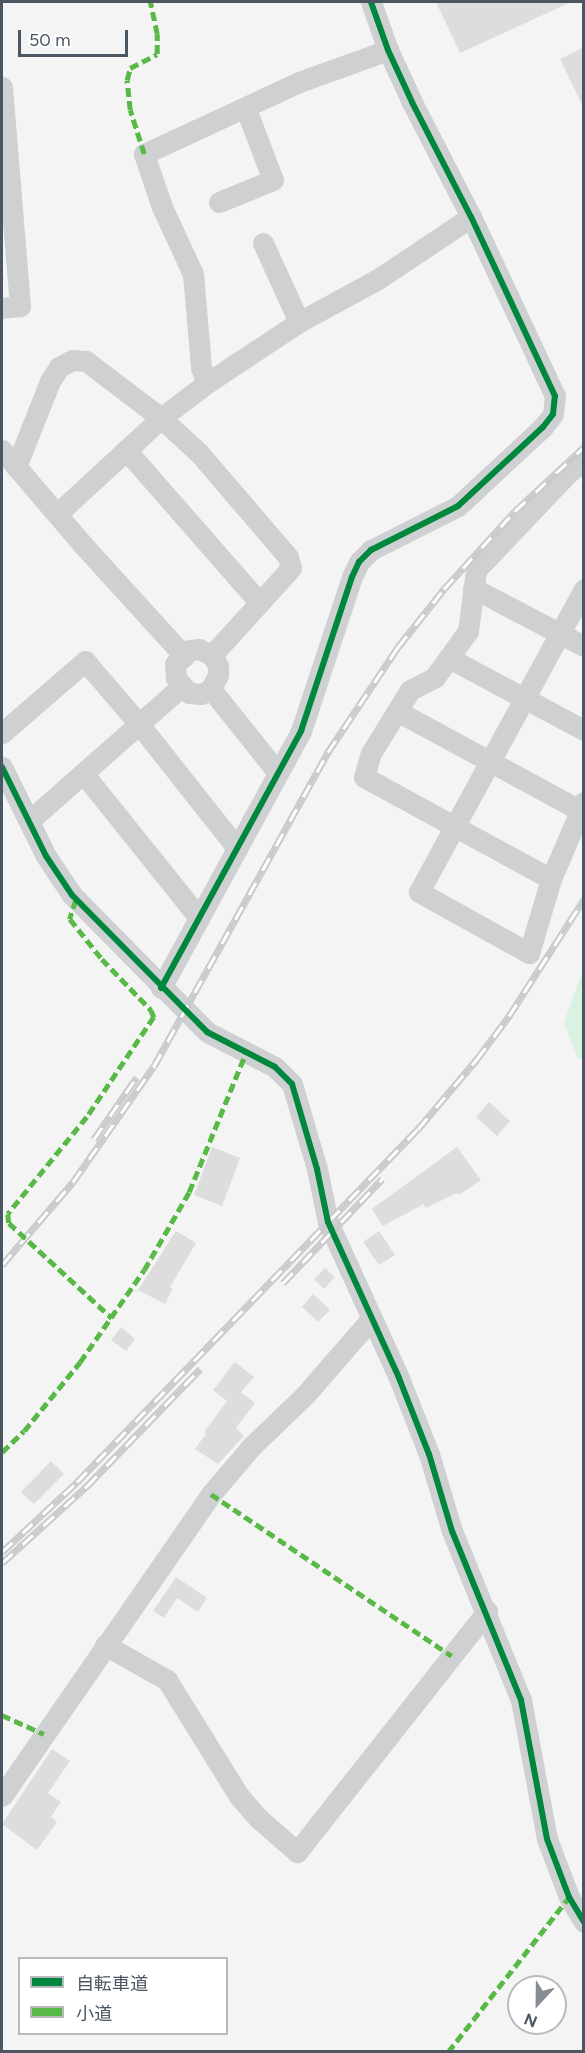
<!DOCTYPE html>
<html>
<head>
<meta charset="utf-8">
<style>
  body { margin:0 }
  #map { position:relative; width:585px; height:2053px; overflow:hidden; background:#f4f4f4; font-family:Figtree,"Noto Sans JP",sans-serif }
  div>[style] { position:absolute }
  .green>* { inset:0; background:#d9f2e3 }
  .building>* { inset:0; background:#ddddde }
  .minor>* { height:21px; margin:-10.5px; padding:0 10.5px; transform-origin:10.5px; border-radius:10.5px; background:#ced0d2 }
  .rail>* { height:7px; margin-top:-3.5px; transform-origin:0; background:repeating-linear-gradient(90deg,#fff 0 14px,#c9cacc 0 28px); box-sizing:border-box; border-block:2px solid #c9cacc }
  .quiet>* { height:4.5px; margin-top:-2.25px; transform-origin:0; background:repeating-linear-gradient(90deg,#58b947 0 9px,transparent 0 13.5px) }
  .cycleway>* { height:6px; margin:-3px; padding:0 3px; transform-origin:3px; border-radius:3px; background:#00873e }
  span { translate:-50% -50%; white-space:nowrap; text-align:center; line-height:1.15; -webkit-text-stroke:5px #fff; paint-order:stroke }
  .frame { position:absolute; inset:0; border:3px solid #4a5661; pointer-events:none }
  .legend { position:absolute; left:18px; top:1957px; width:210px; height:78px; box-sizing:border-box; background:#fff; border:2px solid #b7bbc0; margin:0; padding:8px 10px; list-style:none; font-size:18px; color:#4a5661 }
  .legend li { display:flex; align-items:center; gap:12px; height:30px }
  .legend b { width:30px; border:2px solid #b7bbc0 }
  .north { position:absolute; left:507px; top:1975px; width:60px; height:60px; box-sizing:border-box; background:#fff; border:2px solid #b7bbc0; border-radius:50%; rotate:202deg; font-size:16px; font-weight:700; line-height:24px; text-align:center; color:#4a5661 }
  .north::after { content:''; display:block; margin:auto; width:21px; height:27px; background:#868d94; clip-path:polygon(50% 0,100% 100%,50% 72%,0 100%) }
  .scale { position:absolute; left:18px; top:30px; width:110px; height:27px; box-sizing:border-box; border:3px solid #4a5661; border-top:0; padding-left:8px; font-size:18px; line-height:21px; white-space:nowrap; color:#4a5661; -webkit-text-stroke:4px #fff; paint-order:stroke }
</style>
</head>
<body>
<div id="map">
  <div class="green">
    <i style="clip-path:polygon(583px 969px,583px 1060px,577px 1058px,564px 1023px)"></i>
  </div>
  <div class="building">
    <i style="clip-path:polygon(436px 2px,571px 2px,460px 53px)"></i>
    <i style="clip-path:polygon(584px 47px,584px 109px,560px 59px)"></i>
    <i style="clip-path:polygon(489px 1102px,510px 1121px,497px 1136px,476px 1117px)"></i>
    <i style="clip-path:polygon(212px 1147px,240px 1158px,222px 1206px,194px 1195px)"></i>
    <i style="clip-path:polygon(457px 1147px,481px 1180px,459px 1195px,457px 1193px,426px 1208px,424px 1204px,383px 1226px,372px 1209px)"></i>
    <i style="clip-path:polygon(176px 1231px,196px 1243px,170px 1287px,173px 1288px,165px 1304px,138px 1290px)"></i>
    <i style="clip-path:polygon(379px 1231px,395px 1255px,379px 1265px,363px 1242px)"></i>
    <i style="clip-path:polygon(325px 1268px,335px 1277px,324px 1289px,314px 1279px)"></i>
    <i style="clip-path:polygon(313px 1294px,330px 1310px,318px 1322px,302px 1307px)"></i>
    <i style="clip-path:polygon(121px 1327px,135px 1339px,126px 1351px,111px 1340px)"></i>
    <i style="clip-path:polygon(235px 1362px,254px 1377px,241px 1392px,255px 1403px,236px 1428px,244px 1436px,218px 1464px,195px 1449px,206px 1434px,204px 1432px,227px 1401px,213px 1390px)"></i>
    <i style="clip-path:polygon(51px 1461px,64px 1474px,34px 1504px,21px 1492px)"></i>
    <i style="clip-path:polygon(176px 1577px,207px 1598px,198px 1612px,177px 1598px,164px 1618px,153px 1611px)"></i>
    <i style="clip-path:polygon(52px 1749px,70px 1761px,48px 1793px,61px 1802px,51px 1817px,57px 1822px,37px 1850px,2px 1824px)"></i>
  </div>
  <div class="minor">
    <i style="left:2px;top:87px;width:220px;rotate:85.3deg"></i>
    <i style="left:20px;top:306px;width:18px;rotate:174deg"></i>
    <i style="left:219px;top:202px;width:58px;rotate:-22.2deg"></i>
    <i style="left:273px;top:180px;width:76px;rotate:-110.8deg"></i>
    <i style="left:263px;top:243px;width:87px;rotate:65.5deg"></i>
    <i style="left:207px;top:383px;width:110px;rotate:-33.5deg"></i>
    <i style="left:299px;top:322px;width:90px;rotate:-28.6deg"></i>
    <i style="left:378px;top:279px;width:112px;rotate:-33.7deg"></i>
    <i style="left:2px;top:450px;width:126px;rotate:49.5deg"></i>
    <i style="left:84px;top:546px;width:149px;rotate:47.7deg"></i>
    <i style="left:126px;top:450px;width:203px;rotate:48.8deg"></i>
    <i style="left:16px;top:467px;width:92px;rotate:-68.4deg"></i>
    <i style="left:50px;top:381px;width:17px;rotate:-57deg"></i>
    <i style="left:59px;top:367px;width:15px;rotate:-28deg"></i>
    <i style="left:72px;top:360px;width:14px;rotate:4deg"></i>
    <i style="left:86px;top:361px;width:94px;rotate:37.2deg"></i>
    <i style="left:161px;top:418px;width:52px;rotate:42.6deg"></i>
    <i style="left:199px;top:453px;width:137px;rotate:49.4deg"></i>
    <i style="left:288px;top:557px;width:11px;rotate:75deg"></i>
    <i style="left:291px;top:568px;width:118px;rotate:132.2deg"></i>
    <i style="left:57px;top:514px;width:142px;rotate:-42.7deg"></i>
    <i style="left:161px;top:418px;width:58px;rotate:-37.3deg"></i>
    <i style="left:207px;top:383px;width:17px;rotate:-111deg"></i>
    <i style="left:201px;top:367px;width:93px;rotate:-94.9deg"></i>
    <i style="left:193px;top:274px;width:74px;rotate:-114.8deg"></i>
    <i style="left:162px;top:207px;width:56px;rotate:-108.8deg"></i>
    <i style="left:144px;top:154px;width:171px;rotate:-24.9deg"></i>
    <i style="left:299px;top:82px;width:95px;rotate:-19.8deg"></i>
    <i style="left:473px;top:588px;width:125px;rotate:27.6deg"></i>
    <i style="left:584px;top:589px;width:345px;rotate:118.6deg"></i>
    <i style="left:419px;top:892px;width:126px;rotate:29deg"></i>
    <i style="left:529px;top:953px;width:77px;rotate:-73.4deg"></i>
    <i style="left:551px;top:879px;width:84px;rotate:-66.8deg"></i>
    <i style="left:449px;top:658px;width:153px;rotate:28.1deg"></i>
    <i style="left:211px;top:689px;width:11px;rotate:153deg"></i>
    <i style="left:201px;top:694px;width:12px;rotate:-175deg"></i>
    <i style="left:189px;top:693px;width:20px;rotate:-131deg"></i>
    <i style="left:176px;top:678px;width:14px;rotate:-94deg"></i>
    <i style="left:175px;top:664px;width:21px;rotate:-43deg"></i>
    <i style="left:190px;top:650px;width:9px;rotate:-6deg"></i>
    <i style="left:199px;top:649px;width:14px;rotate:25deg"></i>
    <i style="left:212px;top:655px;width:13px;rotate:61deg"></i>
    <i style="left:218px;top:666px;width:9px;rotate:90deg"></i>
    <i style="left:218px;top:675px;width:16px;rotate:117deg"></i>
    <i style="left:211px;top:689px;width:107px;rotate:51.4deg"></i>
    <i style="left:397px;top:711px;width:207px;rotate:28.5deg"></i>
    <i style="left:2px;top:733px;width:110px;rotate:-40.9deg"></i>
    <i style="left:85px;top:661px;width:83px;rotate:49.4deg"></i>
    <i style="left:139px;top:724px;width:158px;rotate:51.7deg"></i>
    <i style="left:2px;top:767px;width:99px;rotate:63.7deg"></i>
    <i style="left:46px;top:856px;width:47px;rotate:56.3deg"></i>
    <i style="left:72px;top:895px;width:192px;rotate:45.4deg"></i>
    <i style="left:207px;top:1032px;width:76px;rotate:27.2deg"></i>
    <i style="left:275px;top:1067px;width:24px;rotate:45deg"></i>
    <i style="left:292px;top:1084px;width:89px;rotate:73.6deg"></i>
    <i style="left:317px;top:1169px;width:54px;rotate:78.3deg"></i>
    <i style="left:328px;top:1222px;width:171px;rotate:65.5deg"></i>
    <i style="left:399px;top:1378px;width:82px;rotate:68.5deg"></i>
    <i style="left:429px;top:1454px;width:80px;rotate:73.4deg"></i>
    <i style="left:452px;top:1531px;width:183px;rotate:67.8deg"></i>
    <i style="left:521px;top:1700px;width:141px;rotate:79.4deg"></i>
    <i style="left:547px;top:1839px;width:62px;rotate:69.2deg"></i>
    <i style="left:569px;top:1897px;width:29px;rotate:59deg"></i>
    <i style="left:83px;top:773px;width:186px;rotate:51.3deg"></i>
    <i style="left:30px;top:820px;width:201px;rotate:-41.4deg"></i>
    <i style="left:551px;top:879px;width:213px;rotate:-151.4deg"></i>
    <i style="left:364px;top:777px;width:25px;rotate:-74deg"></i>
    <i style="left:371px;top:753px;width:74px;rotate:-58.2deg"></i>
    <i style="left:410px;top:690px;width:28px;rotate:-27deg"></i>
    <i style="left:435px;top:677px;width:57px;rotate:-54.3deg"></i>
    <i style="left:468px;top:631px;width:62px;rotate:-82.5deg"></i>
    <i style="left:476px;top:570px;width:131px;rotate:-46.5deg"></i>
    <i style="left:566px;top:475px;width:23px;rotate:-40deg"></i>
    <i style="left:161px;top:988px;width:293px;rotate:-61.4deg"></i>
    <i style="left:301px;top:731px;width:162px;rotate:-71.7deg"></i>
    <i style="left:352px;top:577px;width:17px;rotate:-65deg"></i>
    <i style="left:359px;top:562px;width:17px;rotate:-45deg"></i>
    <i style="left:371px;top:550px;width:97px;rotate:-26.8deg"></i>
    <i style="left:458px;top:506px;width:116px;rotate:-42.9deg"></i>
    <i style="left:543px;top:427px;width:16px;rotate:-52deg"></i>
    <i style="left:553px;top:414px;width:18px;rotate:-84deg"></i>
    <i style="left:555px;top:396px;width:198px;rotate:-115.1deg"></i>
    <i style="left:471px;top:217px;width:129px;rotate:-117.2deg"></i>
    <i style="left:412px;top:102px;width:57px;rotate:-114.8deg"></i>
    <i style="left:388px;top:50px;width:51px;rotate:-109.5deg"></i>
    <i style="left:105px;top:1645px;width:71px;rotate:29.4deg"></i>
    <i style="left:167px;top:1680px;width:137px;rotate:58.2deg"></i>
    <i style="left:239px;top:1796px;width:29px;rotate:49deg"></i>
    <i style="left:258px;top:1818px;width:52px;rotate:41.1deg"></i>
    <i style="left:297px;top:1852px;width:307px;rotate:-51.7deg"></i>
    <i style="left:2px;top:1796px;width:367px;rotate:-55.3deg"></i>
    <i style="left:211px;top:1494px;width:62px;rotate:-49.6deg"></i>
    <i style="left:251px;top:1447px;width:75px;rotate:-43.9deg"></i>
    <i style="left:305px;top:1395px;width:101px;rotate:-49deg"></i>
  </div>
  <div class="rail">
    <i style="left:94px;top:1139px;width:75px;rotate:-55.3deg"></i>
    <i style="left:2px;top:1265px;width:109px;rotate:-49.5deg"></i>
    <i style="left:73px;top:1182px;width:141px;rotate:-55.1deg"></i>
    <i style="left:154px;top:1066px;width:359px;rotate:-61deg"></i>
    <i style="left:328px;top:752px;width:126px;rotate:-56.3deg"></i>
    <i style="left:398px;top:647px;width:74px;rotate:-51.6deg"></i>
    <i style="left:444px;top:589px;width:105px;rotate:-47.7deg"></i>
    <i style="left:515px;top:511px;width:94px;rotate:-42.8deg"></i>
    <i style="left:283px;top:1283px;width:144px;rotate:-46.4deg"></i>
    <i style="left:2px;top:1552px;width:103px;rotate:-43deg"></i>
    <i style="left:77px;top:1482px;width:491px;rotate:-46deg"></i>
    <i style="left:418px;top:1129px;width:92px;rotate:-49.9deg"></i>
    <i style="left:477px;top:1059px;width:54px;rotate:-53.3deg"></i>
    <i style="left:509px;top:1016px;width:139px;rotate:-57.3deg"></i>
    <i style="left:2px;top:1563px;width:115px;rotate:-42.2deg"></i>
    <i style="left:87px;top:1486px;width:163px;rotate:-46deg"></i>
  </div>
  <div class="quiet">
    <i style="left:144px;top:154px;width:46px;rotate:-107.7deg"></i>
    <i style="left:130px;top:110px;width:30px;rotate:-96deg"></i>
    <i style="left:127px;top:80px;width:12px;rotate:-76deg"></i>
    <i style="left:130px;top:68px;width:30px;rotate:-27deg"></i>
    <i style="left:157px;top:54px;width:20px;rotate:-90deg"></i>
    <i style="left:157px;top:34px;width:33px;rotate:-102deg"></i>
    <i style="left:76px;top:900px;width:20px;rotate:108deg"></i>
    <i style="left:70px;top:919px;width:51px;rotate:51.3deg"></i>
    <i style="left:102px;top:959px;width:71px;rotate:46.1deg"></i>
    <i style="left:151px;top:1010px;width:8px;rotate:67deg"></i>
    <i style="left:154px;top:1017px;width:120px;rotate:123.8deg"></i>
    <i style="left:87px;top:1117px;width:125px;rotate:129.2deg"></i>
    <i style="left:8px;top:1214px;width:9px;rotate:84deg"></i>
    <i style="left:9px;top:1223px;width:140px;rotate:42.7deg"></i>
    <i style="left:2px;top:1452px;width:30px;rotate:-44deg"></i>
    <i style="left:24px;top:1431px;width:89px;rotate:-50.9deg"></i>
    <i style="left:80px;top:1362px;width:112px;rotate:-55.2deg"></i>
    <i style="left:144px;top:1270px;width:90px;rotate:-60deg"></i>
    <i style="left:189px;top:1192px;width:151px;rotate:-67.8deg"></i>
    <i style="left:211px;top:1494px;width:290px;rotate:33.9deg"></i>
    <i style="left:2px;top:1715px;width:46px;rotate:24.3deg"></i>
    <i style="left:448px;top:2052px;width:197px;rotate:-52deg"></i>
  </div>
  <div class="cycleway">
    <i style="left:2px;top:767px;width:99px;rotate:63.7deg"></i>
    <i style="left:46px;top:856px;width:47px;rotate:56.3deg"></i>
    <i style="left:72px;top:895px;width:192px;rotate:45.4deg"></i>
    <i style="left:207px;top:1032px;width:76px;rotate:27.2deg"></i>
    <i style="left:275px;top:1067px;width:24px;rotate:45deg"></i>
    <i style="left:292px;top:1084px;width:89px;rotate:73.6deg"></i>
    <i style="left:317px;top:1169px;width:54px;rotate:78.3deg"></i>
    <i style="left:328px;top:1222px;width:171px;rotate:65.5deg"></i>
    <i style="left:399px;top:1378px;width:82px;rotate:68.5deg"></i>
    <i style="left:429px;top:1454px;width:80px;rotate:73.4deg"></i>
    <i style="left:452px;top:1531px;width:183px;rotate:67.8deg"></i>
    <i style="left:521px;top:1700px;width:141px;rotate:79.4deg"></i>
    <i style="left:547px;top:1839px;width:62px;rotate:69.2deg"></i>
    <i style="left:569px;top:1897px;width:29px;rotate:59deg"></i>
    <i style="left:161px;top:988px;width:293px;rotate:-61.4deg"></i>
    <i style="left:301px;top:731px;width:162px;rotate:-71.7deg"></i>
    <i style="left:352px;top:577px;width:17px;rotate:-65deg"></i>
    <i style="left:359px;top:562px;width:17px;rotate:-45deg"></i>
    <i style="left:371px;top:550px;width:97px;rotate:-26.8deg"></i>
    <i style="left:458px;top:506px;width:116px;rotate:-42.9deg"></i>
    <i style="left:543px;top:427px;width:16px;rotate:-52deg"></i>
    <i style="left:553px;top:414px;width:18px;rotate:-84deg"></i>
    <i style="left:555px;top:396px;width:198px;rotate:-115.1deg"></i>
    <i style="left:471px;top:217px;width:129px;rotate:-117.2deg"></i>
    <i style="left:412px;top:102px;width:57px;rotate:-114.8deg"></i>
    <i style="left:388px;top:50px;width:51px;rotate:-109.5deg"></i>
  </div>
  <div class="frame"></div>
  <ul class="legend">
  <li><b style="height:8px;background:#00873e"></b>自転車道</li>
  <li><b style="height:8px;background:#58b947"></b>小道</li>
  </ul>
  <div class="north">N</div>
  <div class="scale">50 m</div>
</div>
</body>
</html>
